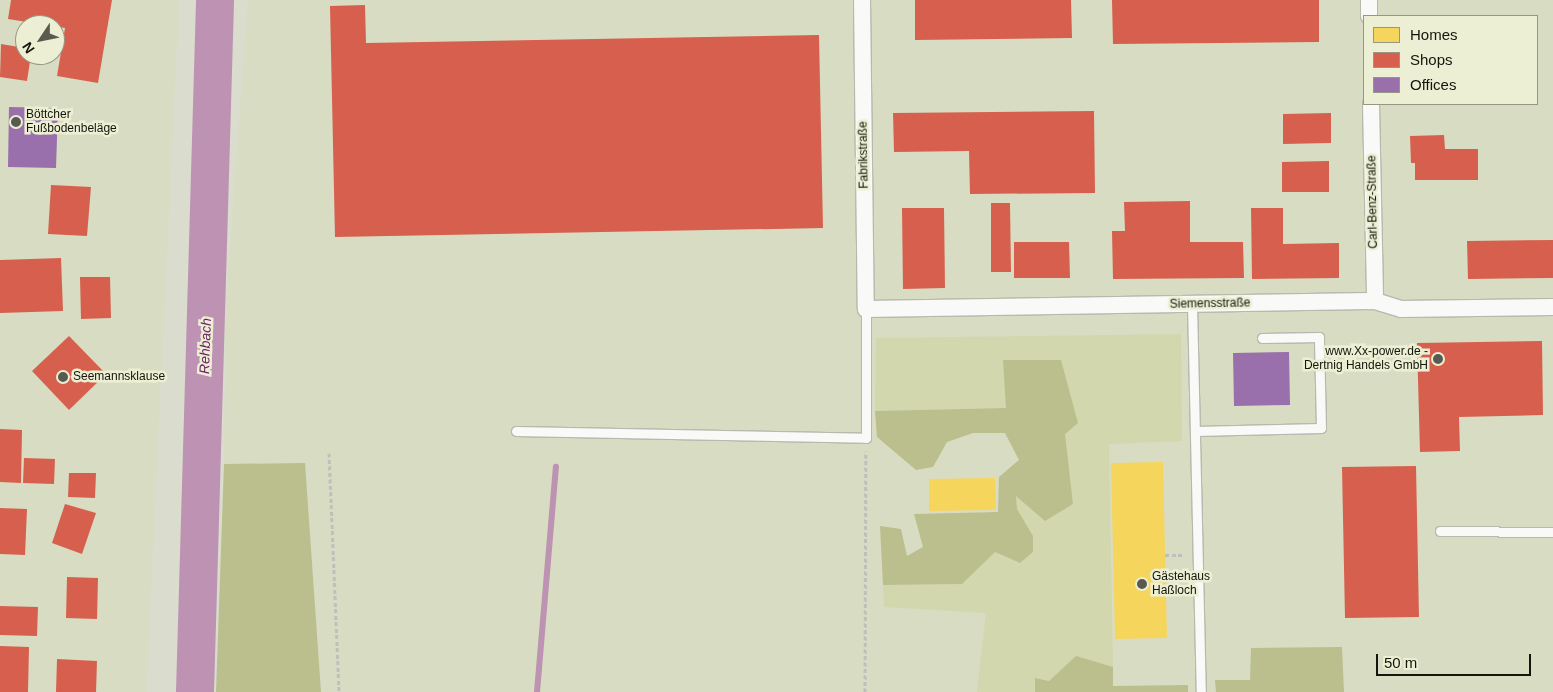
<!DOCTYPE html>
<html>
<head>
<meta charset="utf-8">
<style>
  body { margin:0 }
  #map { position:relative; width:1553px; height:692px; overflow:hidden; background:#dadccd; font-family:Helvetica,sans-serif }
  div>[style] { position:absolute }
  .built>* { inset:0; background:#d8dcc2 }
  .green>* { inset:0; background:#d2d7ad }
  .forest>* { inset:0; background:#babf8d }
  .homes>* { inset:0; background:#f6d55c }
  .shops>* { inset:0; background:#d6604d }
  .offices>* { inset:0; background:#9970ab }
  .stream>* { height:6px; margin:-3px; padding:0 3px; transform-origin:3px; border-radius:3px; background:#bd92b2 }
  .river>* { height:38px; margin:-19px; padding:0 19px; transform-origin:19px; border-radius:19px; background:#bd92b2 }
  .path>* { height:3px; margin-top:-1.5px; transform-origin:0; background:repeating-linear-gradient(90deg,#bfc0bb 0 4px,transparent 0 6.5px) }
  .roads { filter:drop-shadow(1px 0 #b7b9ad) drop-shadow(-1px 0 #b7b9ad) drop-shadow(0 1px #b7b9ad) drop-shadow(0 -1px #b7b9ad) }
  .lane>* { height:9px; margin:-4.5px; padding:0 4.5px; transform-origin:4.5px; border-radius:4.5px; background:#f9faf8 }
  .street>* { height:16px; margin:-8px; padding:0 8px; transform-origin:8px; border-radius:8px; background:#f9faf8 }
  .dots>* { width:14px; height:14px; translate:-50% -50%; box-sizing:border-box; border:2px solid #ecefd4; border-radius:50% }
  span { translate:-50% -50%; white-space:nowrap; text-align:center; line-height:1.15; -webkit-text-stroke:5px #ecefd4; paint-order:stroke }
  .poi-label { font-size:12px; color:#14150c }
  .left { translate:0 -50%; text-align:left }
  .right { translate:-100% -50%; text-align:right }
  .street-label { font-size:12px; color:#14150c }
  .water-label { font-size:14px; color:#6b2164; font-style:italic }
  .legend { position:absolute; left:1363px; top:15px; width:175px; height:90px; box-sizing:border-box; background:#ecefd4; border:1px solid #969884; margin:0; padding:6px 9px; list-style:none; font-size:15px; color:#14150c }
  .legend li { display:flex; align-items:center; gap:10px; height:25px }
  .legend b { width:25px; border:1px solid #969884 }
  .north { position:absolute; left:15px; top:15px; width:50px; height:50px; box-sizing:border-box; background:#ecefd4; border:1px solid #969884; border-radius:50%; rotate:236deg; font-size:14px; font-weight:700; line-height:20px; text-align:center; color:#14150c }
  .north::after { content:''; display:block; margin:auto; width:18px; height:22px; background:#595b50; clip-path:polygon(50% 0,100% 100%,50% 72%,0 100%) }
  .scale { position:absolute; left:1376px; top:654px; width:155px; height:22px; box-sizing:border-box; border:2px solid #14150c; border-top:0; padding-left:6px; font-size:15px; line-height:18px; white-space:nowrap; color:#14150c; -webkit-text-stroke:4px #ecefd4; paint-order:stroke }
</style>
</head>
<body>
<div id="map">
  <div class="built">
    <i style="clip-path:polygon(evenodd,0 0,179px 0,146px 692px,0 692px,0 0,25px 25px,55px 25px,55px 55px,25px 55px,25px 25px)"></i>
    <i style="clip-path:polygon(evenodd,248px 0,1553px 0,1553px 692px,321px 692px,305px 463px,224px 464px,226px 303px,248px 0,1364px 16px,1537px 16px,1537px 104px,1364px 104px,1364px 16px)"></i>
  </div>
  <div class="green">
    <i style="clip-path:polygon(1181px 334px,1182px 441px,1109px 444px,1113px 667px,1076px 657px,1049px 681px,1036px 678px,1035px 692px,977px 692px,986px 613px,884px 607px,883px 585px,962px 584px,995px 552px,1020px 563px,1033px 552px,1033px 536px,1017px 509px,1016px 495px,1073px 504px,1065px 434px,1006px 408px,875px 411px,876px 338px)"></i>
  </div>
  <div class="forest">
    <i style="clip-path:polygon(1003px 360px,1061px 360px,1078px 423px,1065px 434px,1073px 504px,1045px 521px,1016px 496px,1017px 509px,1033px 536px,1033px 552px,1020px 563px,995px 552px,962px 584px,883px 585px,880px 526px,901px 529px,907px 556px,923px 547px,914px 514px,998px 512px,999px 477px,1019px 460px,1005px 433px,973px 433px,947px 442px,933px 467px,916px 470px,877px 437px,875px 411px,1006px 408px)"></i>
    <i style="clip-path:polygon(305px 463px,321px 692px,216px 692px,224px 464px)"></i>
    <i style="clip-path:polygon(1342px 647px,1344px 692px,1216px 692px,1215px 680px,1250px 680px,1251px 648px)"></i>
    <i style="clip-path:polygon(1076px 656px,1113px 667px,1113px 686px,1188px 685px,1188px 692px,1035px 692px,1035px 678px,1049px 681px)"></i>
  </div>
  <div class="homes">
    <i style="clip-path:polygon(1163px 462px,1167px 638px,1115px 639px,1111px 463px)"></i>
    <i style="clip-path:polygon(995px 478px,996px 510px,929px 511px,929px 479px)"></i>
  </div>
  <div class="shops">
    <i style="clip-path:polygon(11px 0,112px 0,98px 83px,57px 76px,65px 28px,8px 19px)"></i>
    <i style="clip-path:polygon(915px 0,1071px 0,1072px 38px,915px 40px)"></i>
    <i style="clip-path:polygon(1112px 0,1319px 0,1319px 42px,1113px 44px)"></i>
    <i style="clip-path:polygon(365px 5px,366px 43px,819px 35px,823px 228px,335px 237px,330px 6px)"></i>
    <i style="clip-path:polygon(1px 44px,25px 48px,25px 55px,31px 55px,27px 81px,0 77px)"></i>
    <i style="clip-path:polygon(1094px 111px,1095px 193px,970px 194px,969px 151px,894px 152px,893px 113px)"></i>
    <i style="clip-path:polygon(1331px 113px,1331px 143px,1283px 144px,1283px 114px)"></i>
    <i style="clip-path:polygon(1444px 135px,1445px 149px,1478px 149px,1478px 180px,1415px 180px,1415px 163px,1411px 163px,1410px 136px)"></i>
    <i style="clip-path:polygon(1329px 161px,1329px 192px,1282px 192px,1282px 162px)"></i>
    <i style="clip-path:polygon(51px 185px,91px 187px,87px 236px,48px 234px)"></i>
    <i style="clip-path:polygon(1190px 201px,1190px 242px,1243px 242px,1244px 278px,1113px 279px,1112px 231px,1125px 231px,1124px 202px)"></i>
    <i style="clip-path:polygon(991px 203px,1010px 203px,1011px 272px,991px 272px)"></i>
    <i style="clip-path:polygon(902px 208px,944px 208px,945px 288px,903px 289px)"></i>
    <i style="clip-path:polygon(1251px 208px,1283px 208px,1283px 244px,1339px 243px,1339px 278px,1252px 279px)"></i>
    <i style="clip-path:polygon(1553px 240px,1553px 278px,1468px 279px,1467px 241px)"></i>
    <i style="clip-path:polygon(1014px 242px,1069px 242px,1070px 278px,1014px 278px)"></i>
    <i style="clip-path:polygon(61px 258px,63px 311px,0 313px,0 260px)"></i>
    <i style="clip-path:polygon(80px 277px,110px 277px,111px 318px,81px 319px)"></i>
    <i style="clip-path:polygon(69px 336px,106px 374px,69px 410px,32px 371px)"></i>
    <i style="clip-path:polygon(1542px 341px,1543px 415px,1459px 417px,1460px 451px,1420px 452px,1417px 343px)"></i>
    <i style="clip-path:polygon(0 429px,22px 430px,21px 483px,0 482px)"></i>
    <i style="clip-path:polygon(24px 458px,55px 459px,54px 484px,23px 483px)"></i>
    <i style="clip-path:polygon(1416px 466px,1419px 617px,1345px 618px,1342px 467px)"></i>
    <i style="clip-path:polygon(69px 473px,96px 473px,95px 498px,68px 497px)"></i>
    <i style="clip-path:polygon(65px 504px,96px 513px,82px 554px,52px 543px)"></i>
    <i style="clip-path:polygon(0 508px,27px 509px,25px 555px,0 554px)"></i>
    <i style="clip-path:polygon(67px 577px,98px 578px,97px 619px,66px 618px)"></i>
    <i style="clip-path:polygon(0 606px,38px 607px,37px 636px,0 635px)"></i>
    <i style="clip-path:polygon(0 646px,29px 647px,28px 692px,0 692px)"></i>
    <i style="clip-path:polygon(57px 659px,97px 661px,96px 692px,56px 692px)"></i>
  </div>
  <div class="offices">
    <i style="clip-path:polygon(9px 107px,58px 108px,56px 168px,8px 167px)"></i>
    <i style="clip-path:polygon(1289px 352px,1290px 405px,1234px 406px,1233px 353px)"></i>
  </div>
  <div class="stream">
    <i style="left:537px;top:692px;width:226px;rotate:-85.2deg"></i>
  </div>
  <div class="river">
    <i style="left:195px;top:692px;width:692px;rotate:-88.34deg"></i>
  </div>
  <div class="path">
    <i style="left:329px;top:453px;width:239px;rotate:87.6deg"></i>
    <i style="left:1165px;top:555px;width:20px"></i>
    <i style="left:865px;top:692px;width:241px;rotate:-89.8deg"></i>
  </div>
  <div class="roads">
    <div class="lane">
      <i style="left:1192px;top:304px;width:388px;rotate:88.7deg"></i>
      <i style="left:516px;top:431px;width:350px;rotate:1.1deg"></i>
      <i style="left:866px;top:438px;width:129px;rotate:-90deg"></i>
      <i style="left:1195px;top:431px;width:126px;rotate:-1.4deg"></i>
      <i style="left:1321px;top:428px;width:91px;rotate:-91.3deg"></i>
      <i style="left:1319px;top:337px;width:57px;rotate:179deg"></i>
      <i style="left:1440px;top:531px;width:113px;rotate:0.5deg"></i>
    </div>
    <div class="street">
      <i style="left:862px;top:0;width:309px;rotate:89.3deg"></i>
      <i style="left:866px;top:309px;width:509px;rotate:-0.9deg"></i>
      <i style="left:1375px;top:301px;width:27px;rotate:17deg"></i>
      <i style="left:1401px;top:309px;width:152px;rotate:-0.8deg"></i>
      <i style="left:1369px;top:0;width:16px;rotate:90deg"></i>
      <i style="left:1371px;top:104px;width:197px;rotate:88.8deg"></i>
    </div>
  </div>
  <div class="dots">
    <i style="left:16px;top:122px;background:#595b50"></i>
    <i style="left:1438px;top:359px;background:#595b50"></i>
    <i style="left:63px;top:377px;background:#595b50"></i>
    <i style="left:1142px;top:584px;background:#595b50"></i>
  </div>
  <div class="poi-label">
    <span class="left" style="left:26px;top:122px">Böttcher<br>Fußbodenbeläge</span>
    <span class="right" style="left:1428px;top:359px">www.Xx-power.de -<br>Dertnig Handels GmbH</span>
    <span class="left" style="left:73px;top:377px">Seemannsklause</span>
    <span class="left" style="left:1152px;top:584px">Gästehaus<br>Haßloch</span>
  </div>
  <div class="street-label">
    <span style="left:864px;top:155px;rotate:-91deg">Fabrikstraße</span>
    <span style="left:1373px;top:202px;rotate:-91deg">Carl-Benz-Straße</span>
    <span style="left:1210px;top:304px;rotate:-1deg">Siemensstraße</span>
  </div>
  <div class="water-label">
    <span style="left:205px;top:346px;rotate:-88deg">Rehbach</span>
  </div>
  <ul class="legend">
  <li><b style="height:14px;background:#f6d55c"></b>Homes</li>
  <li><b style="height:14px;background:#d6604d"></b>Shops</li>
  <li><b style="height:14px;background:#9970ab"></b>Offices</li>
  </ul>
  <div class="north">N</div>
  <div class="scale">50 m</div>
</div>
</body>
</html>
